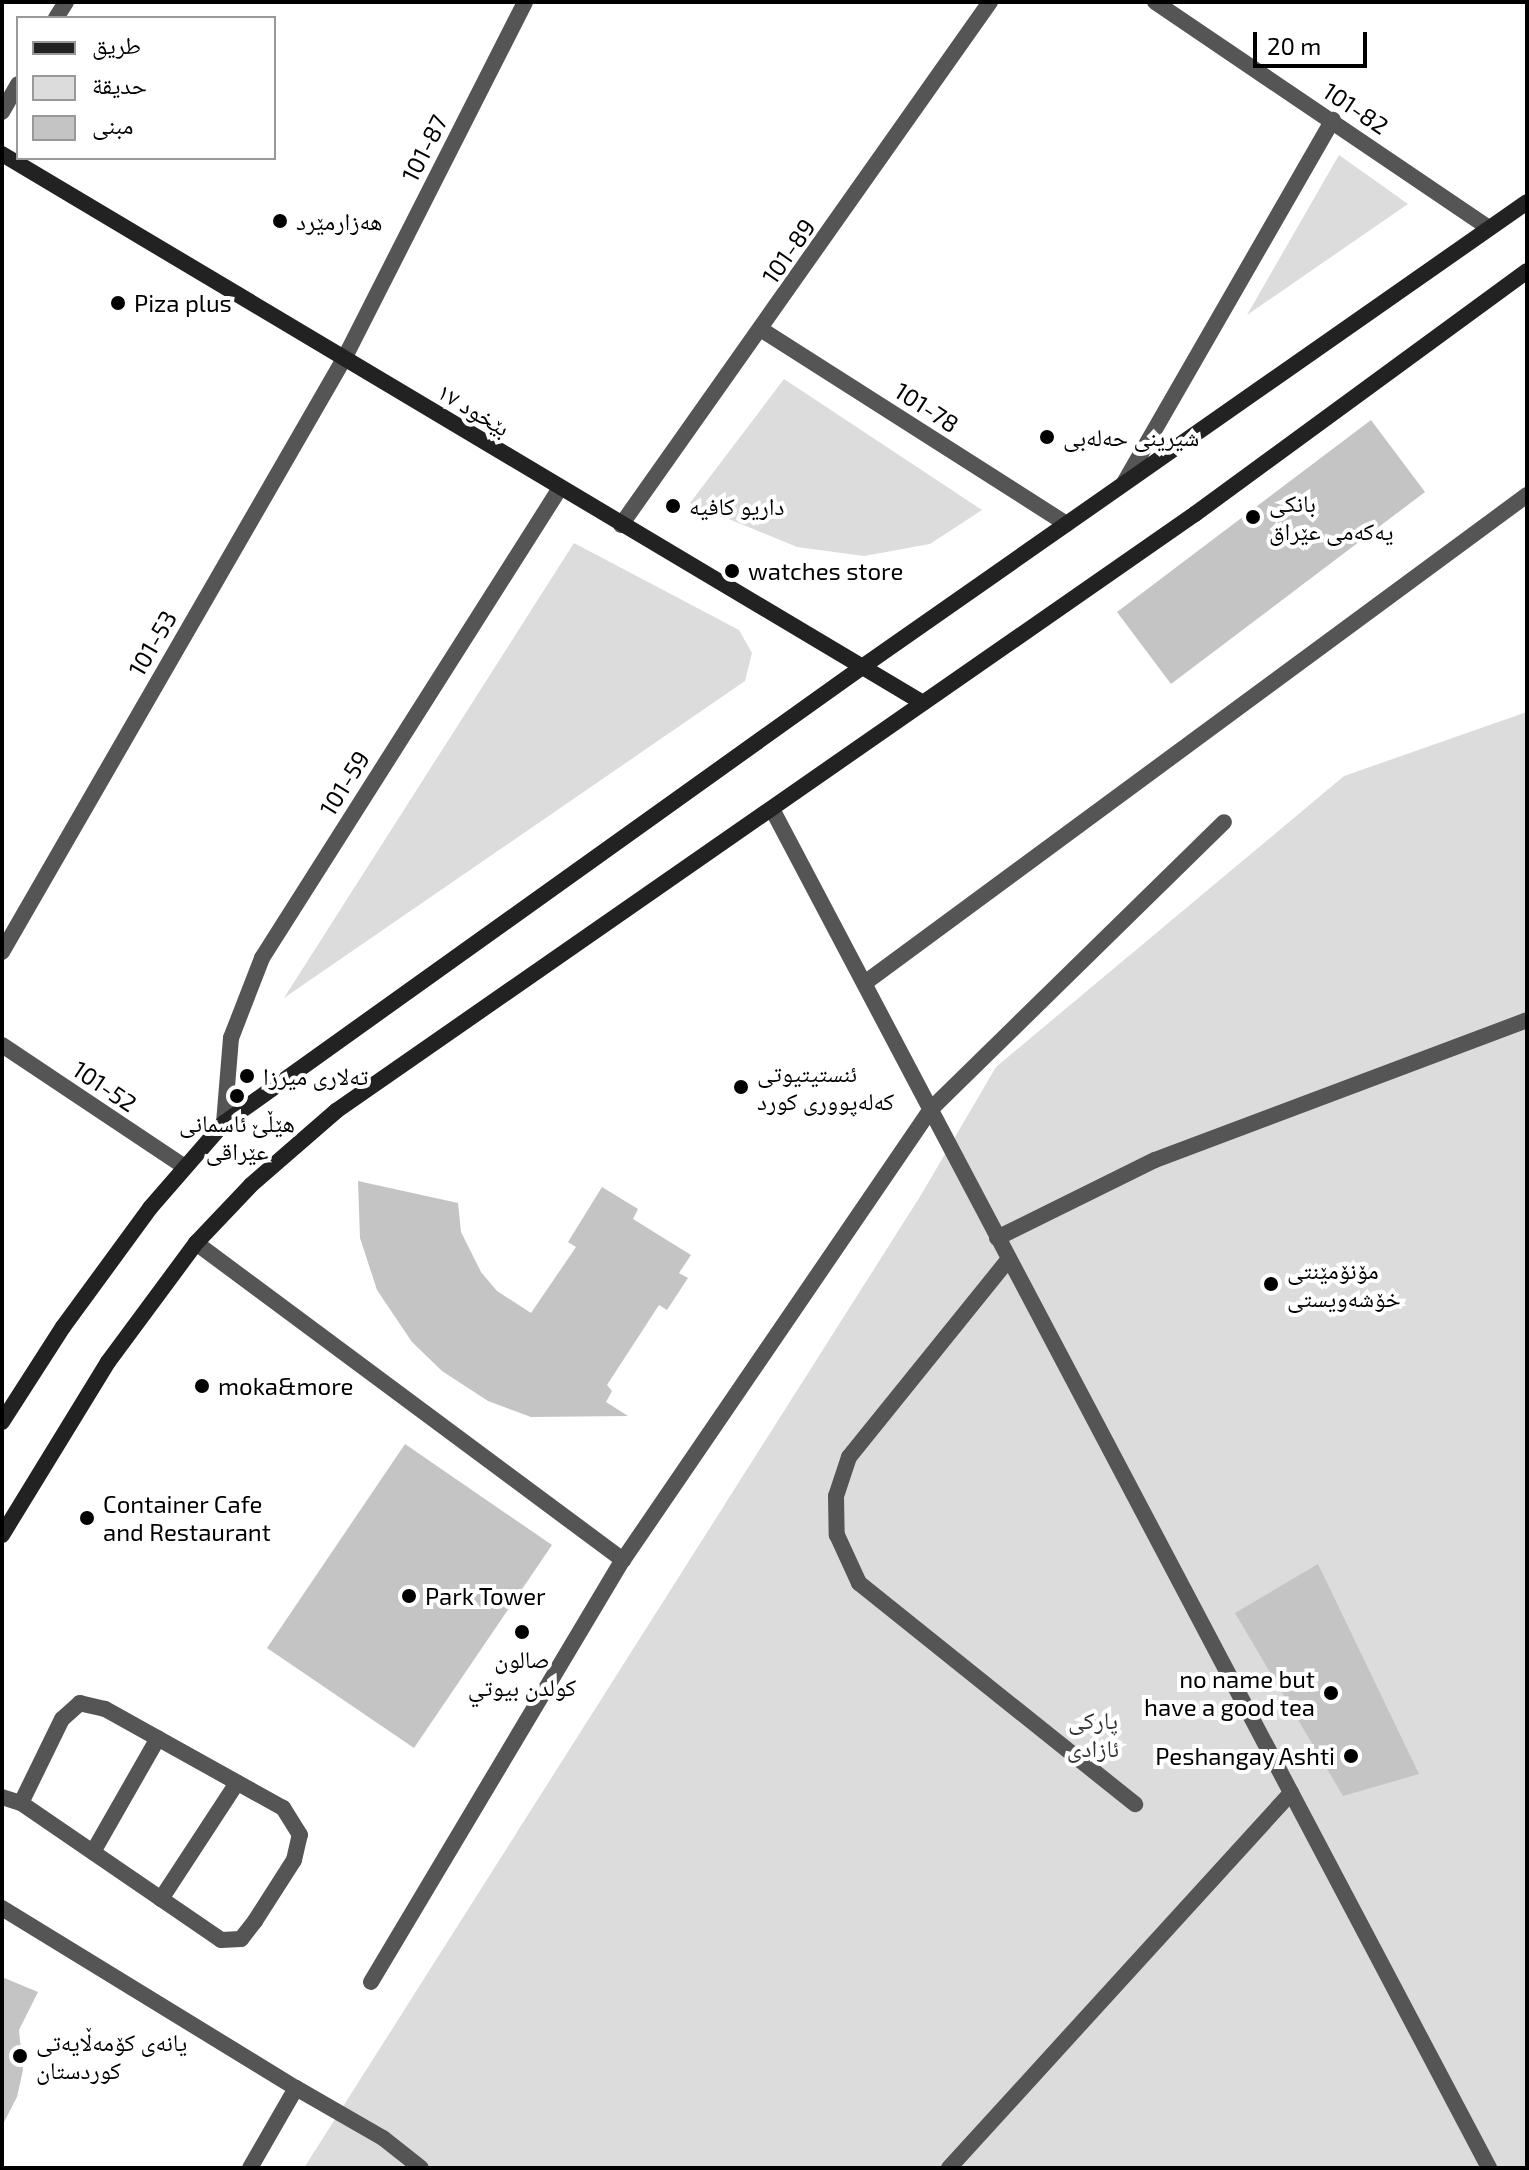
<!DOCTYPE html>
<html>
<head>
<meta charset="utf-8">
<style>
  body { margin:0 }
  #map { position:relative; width:1529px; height:2170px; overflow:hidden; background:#fff; font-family:"Exo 2","Noto Naskh Arabic",sans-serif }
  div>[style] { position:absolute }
  .green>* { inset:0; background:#dcdcdc }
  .building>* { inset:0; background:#c4c4c4 }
  .lane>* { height:16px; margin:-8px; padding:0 8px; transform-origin:8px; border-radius:8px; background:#555 }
  .street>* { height:16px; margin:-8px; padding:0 8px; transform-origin:8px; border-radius:8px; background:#555 }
  .secondary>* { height:16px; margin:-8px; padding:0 8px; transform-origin:8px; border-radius:8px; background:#222 }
  .dots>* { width:22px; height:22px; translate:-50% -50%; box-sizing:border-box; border:4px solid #fff; border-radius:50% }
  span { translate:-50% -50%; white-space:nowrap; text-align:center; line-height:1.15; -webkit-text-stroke:8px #fff; paint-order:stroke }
  .street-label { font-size:24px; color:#000 }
  .poi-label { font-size:24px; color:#000 }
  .left { translate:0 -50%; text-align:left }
  .right { translate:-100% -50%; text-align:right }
  .park-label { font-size:24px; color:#333 }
  .frame { position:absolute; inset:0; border:4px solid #000; pointer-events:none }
  .legend { position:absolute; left:16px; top:16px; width:260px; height:144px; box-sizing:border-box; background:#fff; border:2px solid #999; margin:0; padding:10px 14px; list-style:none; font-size:24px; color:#000 }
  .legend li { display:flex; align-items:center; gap:16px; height:40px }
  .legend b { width:40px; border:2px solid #999 }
  .scale { position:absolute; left:1253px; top:32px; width:114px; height:36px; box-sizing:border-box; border:4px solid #000; border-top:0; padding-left:10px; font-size:24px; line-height:28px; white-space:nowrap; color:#000; -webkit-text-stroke:6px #fff; paint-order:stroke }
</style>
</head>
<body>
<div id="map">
  <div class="green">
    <i style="clip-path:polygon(1339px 155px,1408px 204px,1247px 315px)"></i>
    <i style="clip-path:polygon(784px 379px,982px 510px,930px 544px,864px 556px,797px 547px,690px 503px)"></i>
    <i style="clip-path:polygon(574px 543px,739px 630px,752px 653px,745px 681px,284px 998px)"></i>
    <i style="clip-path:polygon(1527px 712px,1527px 2168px,304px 2168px,921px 1195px,996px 1067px,1344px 776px)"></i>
  </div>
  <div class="building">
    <i style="clip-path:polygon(1371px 420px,1425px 492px,1171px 684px,1117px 612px)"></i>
    <i style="clip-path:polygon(358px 1181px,458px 1203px,461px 1232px,481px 1272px,497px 1291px,531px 1313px,576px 1247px,568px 1242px,602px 1187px,638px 1209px,633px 1219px,691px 1255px,679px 1273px,688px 1278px,667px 1310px,659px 1305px,607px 1385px,612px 1391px,606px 1402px,628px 1416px,531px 1417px,488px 1401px,442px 1371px,412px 1342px,377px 1290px,360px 1238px)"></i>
    <i style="clip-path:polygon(405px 1444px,552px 1545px,414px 1748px,267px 1648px)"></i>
    <i style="clip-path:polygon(1318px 1564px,1419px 1774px,1343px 1796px,1235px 1613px)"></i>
    <i style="clip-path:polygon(2px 1977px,38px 1992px,19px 2030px,23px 2070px,17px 2097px,2px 2126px)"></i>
  </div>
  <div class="lane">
    <i style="left:866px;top:982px;width:821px;rotate:-36.38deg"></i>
    <i style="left:196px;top:1243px;width:532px;rotate:36.59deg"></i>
    <i style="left:1008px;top:1260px;width:253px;rotate:128.9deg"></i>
    <i style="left:849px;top:1457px;width:41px;rotate:108.4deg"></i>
    <i style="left:836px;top:1496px;width:39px;rotate:89deg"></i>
    <i style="left:837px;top:1535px;width:53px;rotate:65.4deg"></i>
    <i style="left:859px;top:1583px;width:354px;rotate:38.7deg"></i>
    <i style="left:2px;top:1797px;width:20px;rotate:18deg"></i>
    <i style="left:21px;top:1803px;width:242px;rotate:34.4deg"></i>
    <i style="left:221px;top:1940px;width:20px;rotate:-3deg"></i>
    <i style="left:241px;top:1939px;width:23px;rotate:-52deg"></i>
    <i style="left:255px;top:1921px;width:72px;rotate:-57.4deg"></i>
    <i style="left:294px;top:1860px;width:26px;rotate:-77deg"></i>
    <i style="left:300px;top:1835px;width:32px;rotate:-122deg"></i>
    <i style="left:283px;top:1808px;width:204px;rotate:-150.9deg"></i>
    <i style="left:105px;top:1709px;width:26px;rotate:-167deg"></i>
    <i style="left:80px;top:1703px;width:24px;rotate:138deg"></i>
    <i style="left:62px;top:1719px;width:93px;rotate:116deg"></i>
    <i style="left:93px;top:1852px;width:131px;rotate:-60.3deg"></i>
    <i style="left:161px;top:1899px;width:139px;rotate:-56.8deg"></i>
    <i style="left:371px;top:1982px;width:492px;rotate:-59.2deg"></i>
    <i style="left:623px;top:1560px;width:546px;rotate:-55.67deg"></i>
    <i style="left:931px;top:1109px;width:410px;rotate:-44.4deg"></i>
  </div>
  <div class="street">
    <i style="left:1155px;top:2px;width:403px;rotate:34.1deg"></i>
    <i style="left:56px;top:18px;width:19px;rotate:-58deg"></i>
    <i style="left:2px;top:112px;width:32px;rotate:-60deg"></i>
    <i style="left:762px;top:330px;width:361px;rotate:32.5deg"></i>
    <i style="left:1124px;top:483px;width:419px;rotate:-60.1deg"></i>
    <i style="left:621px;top:525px;width:640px;rotate:-54.8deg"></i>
    <i style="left:772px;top:809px;width:1537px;rotate:62.18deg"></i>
    <i style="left:2px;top:952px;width:685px;rotate:-60.03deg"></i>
    <i style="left:344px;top:359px;width:400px;rotate:-63.1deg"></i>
    <i style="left:2px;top:1045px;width:216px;rotate:33.7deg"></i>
    <i style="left:224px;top:1123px;width:85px;rotate:-85.3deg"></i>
    <i style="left:231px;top:1038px;width:86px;rotate:-68.8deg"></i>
    <i style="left:262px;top:958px;width:557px;rotate:-57.62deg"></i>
    <i style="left:997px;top:1238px;width:176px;rotate:-26.3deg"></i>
    <i style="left:1155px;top:1160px;width:397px;rotate:-20.6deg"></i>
    <i style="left:2px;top:1908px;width:345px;rotate:31.5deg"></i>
    <i style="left:296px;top:2088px;width:92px;rotate:119.9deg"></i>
    <i style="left:296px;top:2088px;width:100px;rotate:29.9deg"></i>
    <i style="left:383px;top:2138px;width:48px;rotate:38.3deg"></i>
    <i style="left:949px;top:2168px;width:508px;rotate:-47.64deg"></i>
  </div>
  <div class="secondary">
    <i style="left:2px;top:154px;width:1072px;rotate:30.8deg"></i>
    <i style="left:2px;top:1422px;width:113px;rotate:-57.3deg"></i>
    <i style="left:63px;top:1327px;width:147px;rotate:-53.8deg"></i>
    <i style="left:150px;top:1208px;width:113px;rotate:-49deg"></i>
    <i style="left:224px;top:1123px;width:784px;rotate:-35.55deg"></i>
    <i style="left:862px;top:667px;width:811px;rotate:-34.96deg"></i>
    <i style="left:2px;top:1535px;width:203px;rotate:-58.5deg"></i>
    <i style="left:108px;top:1362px;width:148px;rotate:-53.5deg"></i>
    <i style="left:196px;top:1243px;width:80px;rotate:-46.5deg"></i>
    <i style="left:251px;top:1185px;width:113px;rotate:-41deg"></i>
    <i style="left:336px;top:1111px;width:1046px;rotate:-34.8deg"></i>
    <i style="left:1195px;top:514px;width:411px;rotate:-36.2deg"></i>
  </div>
  <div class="dots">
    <i style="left:280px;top:221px;background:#000"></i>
    <i style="left:118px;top:303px;background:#000"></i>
    <i style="left:1047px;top:437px;background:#000"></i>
    <i style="left:673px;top:506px;background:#000"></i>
    <i style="left:1253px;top:517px;background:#000"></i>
    <i style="left:732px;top:571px;background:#000"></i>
    <i style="left:247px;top:1076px;background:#000"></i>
    <i style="left:741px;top:1087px;background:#000"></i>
    <i style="left:237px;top:1096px;background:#000"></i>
    <i style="left:1271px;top:1284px;background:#000"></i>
    <i style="left:202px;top:1386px;background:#000"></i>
    <i style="left:87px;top:1518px;background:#000"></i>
    <i style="left:409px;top:1596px;background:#000"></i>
    <i style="left:522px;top:1632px;background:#000"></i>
    <i style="left:1331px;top:1693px;background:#000"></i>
    <i style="left:1351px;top:1756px;background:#000"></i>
    <i style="left:20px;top:2056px;background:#000"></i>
  </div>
  <div class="street-label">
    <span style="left:1356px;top:108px;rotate:34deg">101-82</span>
    <span style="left:424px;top:148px;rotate:-63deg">101-87</span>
    <span style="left:788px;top:251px;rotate:-55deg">101-89</span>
    <span style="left:927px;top:407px;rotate:33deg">101-78</span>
    <span style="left:474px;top:409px;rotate:31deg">بێخود ١٧</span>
    <span style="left:152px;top:643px;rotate:-60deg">101-53</span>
    <span style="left:344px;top:783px;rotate:-58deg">101-59</span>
    <span style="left:105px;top:1086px;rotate:34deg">101-52</span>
  </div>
  <div class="poi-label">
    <span class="left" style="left:296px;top:221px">هەزارمێرد</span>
    <span class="left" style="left:134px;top:303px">Piza plus</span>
    <span class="left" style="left:1063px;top:437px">شیرینی حەلەبی</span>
    <span class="left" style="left:1269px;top:517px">بانکی<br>یەکەمی عێراق</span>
    <span class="left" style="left:689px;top:506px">داریو کافیە</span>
    <span class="left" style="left:748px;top:571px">watches store</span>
    <span class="left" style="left:757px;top:1087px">ئنستیتیوتی<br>کەلەپووری کورد</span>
    <span class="left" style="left:263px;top:1076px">تەلاری میرزا</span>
    <span style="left:237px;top:1137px">هێڵێ ئاسمانی<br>عێراقی</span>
    <span class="left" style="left:1287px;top:1284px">مۆنۆمێنتی<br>خۆشەویستی</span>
    <span class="left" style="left:218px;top:1386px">moka&amp;more</span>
    <span class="left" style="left:103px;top:1518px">Container Cafe<br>and Restaurant</span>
    <span class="left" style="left:425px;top:1596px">Park Tower</span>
    <span style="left:522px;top:1673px">صالون<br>كولدن بيوتي</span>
    <span class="right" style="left:1315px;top:1693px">no name but<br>have a good tea</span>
    <span class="right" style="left:1335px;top:1756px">Peshangay Ashti</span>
    <span class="left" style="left:36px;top:2056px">یانەی کۆمەڵایەتی<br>کوردستان</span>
  </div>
  <div class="park-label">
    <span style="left:1093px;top:1734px">پارکی<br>ئازادی</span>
  </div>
  <div class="frame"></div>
  <ul class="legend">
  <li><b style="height:10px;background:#222"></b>طريق</li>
  <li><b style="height:22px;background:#dcdcdc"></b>حديقة</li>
  <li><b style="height:22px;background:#c4c4c4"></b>مبنى</li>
  </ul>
  <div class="scale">20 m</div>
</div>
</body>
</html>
